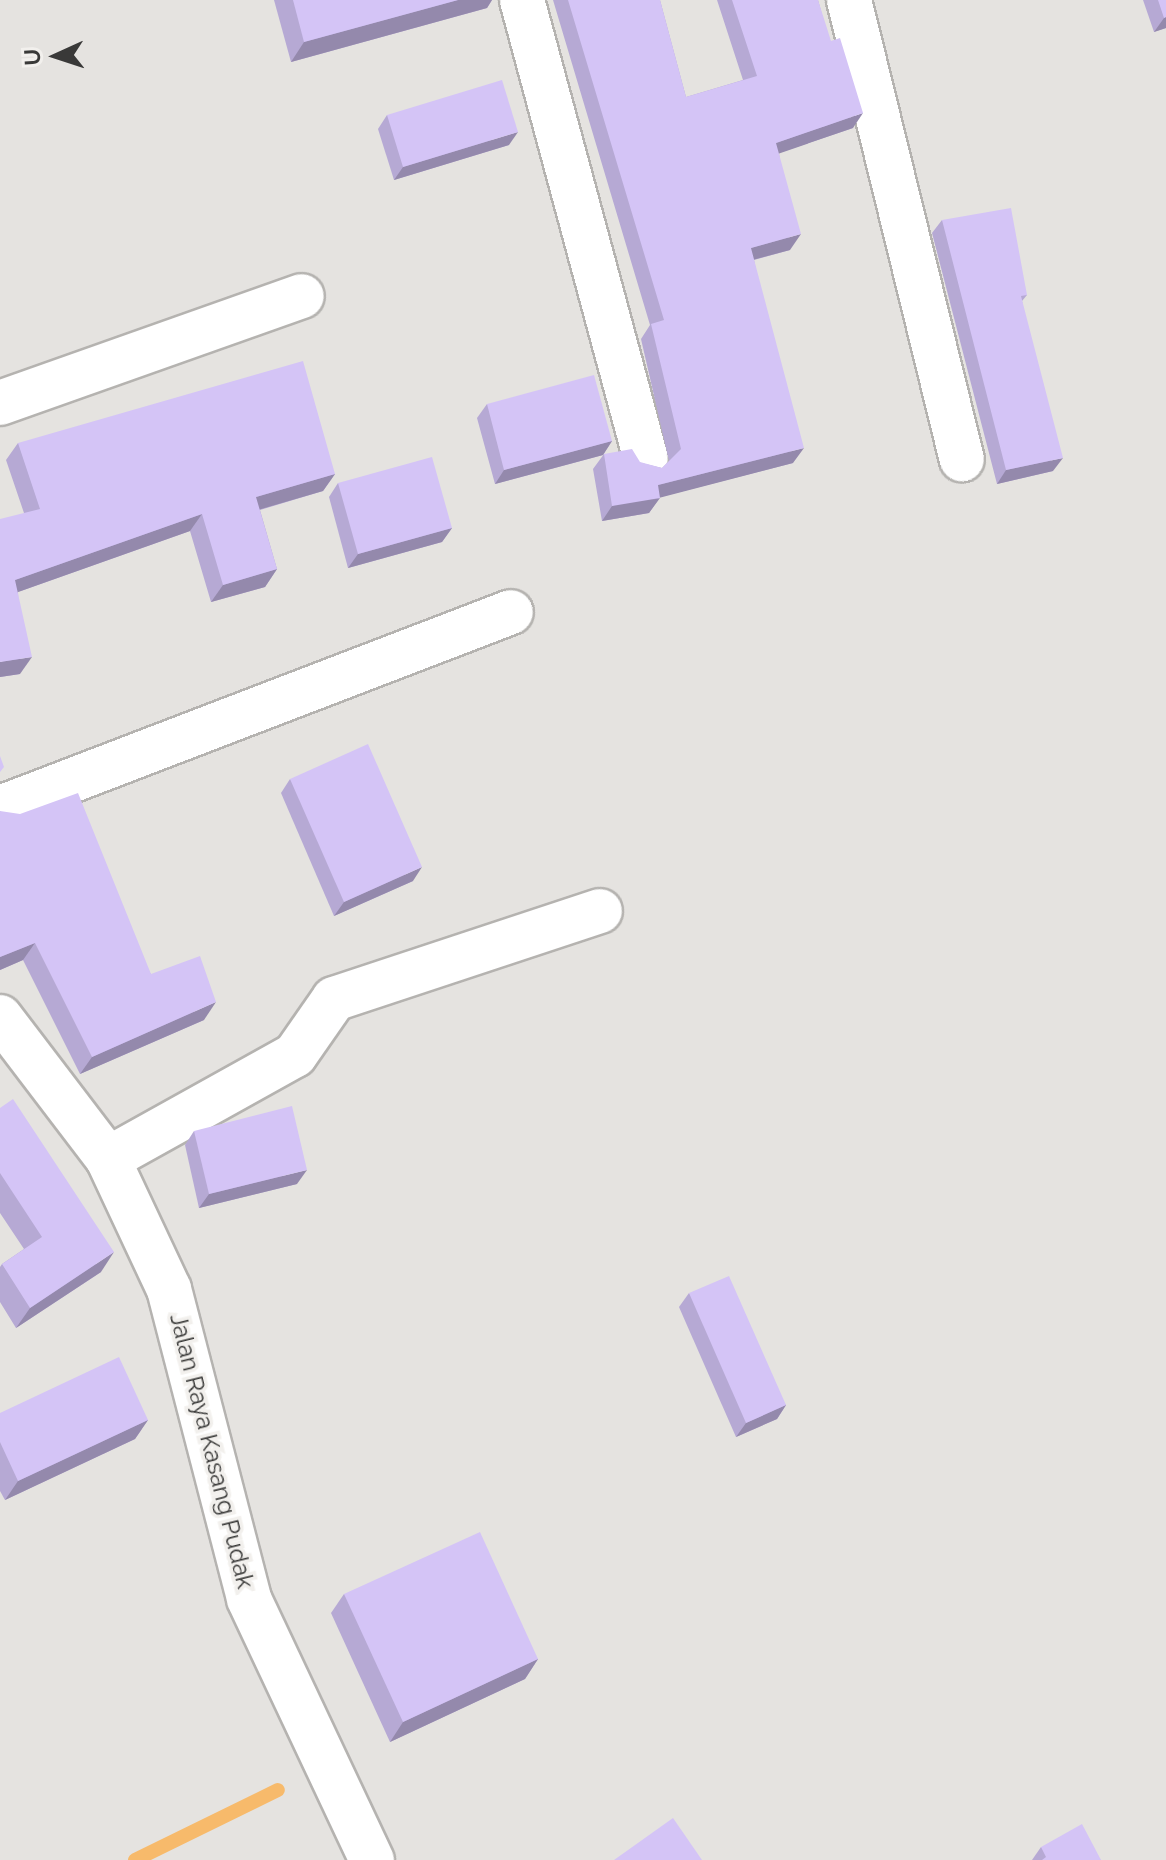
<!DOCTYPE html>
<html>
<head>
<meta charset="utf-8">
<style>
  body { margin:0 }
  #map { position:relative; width:1166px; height:1860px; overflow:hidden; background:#e5e3e0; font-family:Raleway,sans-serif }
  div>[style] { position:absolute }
  .stream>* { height:14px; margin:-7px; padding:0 7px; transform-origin:7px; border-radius:7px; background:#f7ba6b }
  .roads { filter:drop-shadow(2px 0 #b5b3b0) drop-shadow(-2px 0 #b5b3b0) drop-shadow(0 2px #b5b3b0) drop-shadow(0 -2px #b5b3b0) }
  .minor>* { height:44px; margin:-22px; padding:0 22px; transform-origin:22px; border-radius:22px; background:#fff }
  .wall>* { inset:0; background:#b6a9d4 }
  .shaded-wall>* { inset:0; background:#9489ac }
  .building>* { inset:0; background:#d4c4f6 }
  span { translate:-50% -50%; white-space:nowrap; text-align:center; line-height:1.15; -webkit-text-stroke:7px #f2f0ed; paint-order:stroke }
  .street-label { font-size:24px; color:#393938 }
  .north { position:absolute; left:16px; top:16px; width:80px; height:80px; -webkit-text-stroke:6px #f2f0ed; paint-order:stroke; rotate:267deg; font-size:22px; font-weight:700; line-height:32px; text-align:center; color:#393938 }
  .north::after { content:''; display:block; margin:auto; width:28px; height:36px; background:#393938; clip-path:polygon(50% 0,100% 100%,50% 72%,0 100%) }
</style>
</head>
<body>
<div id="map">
  <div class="stream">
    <i style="left:135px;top:1860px;width:159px;rotate:-26.1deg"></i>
  </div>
  <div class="roads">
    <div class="minor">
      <i style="left:522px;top:0;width:475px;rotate:74.9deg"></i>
      <i style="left:849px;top:0;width:473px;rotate:76.2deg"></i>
      <i style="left:0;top:403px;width:320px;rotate:-19.5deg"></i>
      <i style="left:0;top:808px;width:547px;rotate:-20.98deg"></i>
      <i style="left:0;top:1017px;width:178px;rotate:52.7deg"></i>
      <i style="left:108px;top:1159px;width:144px;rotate:64.9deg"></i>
      <i style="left:169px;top:1289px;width:320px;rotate:75.5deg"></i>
      <i style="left:249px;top:1599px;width:289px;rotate:64.8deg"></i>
      <i style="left:108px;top:1159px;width:214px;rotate:-29.1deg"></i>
      <i style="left:295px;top:1055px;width:68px;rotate:-55.1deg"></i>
      <i style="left:334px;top:999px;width:280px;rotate:-18.3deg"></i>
    </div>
  </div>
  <div class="wall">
    <i style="clip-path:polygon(274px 0,492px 0,487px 8px,291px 62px)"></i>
    <i style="clip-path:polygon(553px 0,660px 0,686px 97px,743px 80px,717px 0,818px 0,853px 128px,779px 153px,790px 250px,754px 260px,793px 463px,660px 497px,649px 513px,602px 521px,593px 469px,604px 454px,662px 468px,669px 461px,641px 339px,650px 325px)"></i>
    <i style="clip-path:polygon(1143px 0,1166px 0,1166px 28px,1154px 32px)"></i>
    <i style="clip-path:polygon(387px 115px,509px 145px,394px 180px,378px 129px)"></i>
    <i style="clip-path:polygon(942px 220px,1027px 295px,1022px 301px,1053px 471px,997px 484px,932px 233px)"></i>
    <i style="clip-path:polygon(487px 404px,612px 441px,603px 455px,495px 484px,477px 418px)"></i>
    <i style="clip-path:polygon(18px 443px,335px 474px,323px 491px,260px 510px,277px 569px,265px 587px,211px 602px,190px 531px,18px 592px,20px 674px,0 677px,24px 513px,6px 460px)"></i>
    <i style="clip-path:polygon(338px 483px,452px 528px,442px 542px,348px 568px,329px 497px)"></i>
    <i style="clip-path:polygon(290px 779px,413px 881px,334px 916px,281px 793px)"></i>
    <i style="clip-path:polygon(0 811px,151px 974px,204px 1020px,80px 1074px,23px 960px,0 970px)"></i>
    <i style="clip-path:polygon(0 1108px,101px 1272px,16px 1328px,0 1302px,0 1267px,2px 1264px,24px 1249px,0 1213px)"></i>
    <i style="clip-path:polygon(194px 1131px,297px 1184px,199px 1208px,185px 1145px)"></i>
    <i style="clip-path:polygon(689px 1293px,786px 1405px,777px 1419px,736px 1437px,679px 1307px)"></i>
    <i style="clip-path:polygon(0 1413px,148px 1420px,135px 1439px,5px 1500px,0 1491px)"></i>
    <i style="clip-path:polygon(344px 1594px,538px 1659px,525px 1679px,390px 1742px,331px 1613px)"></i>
    <i style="clip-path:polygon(1041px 1847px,1101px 1860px,1032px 1860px)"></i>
  </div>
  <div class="shaded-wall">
    <i style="clip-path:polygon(458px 0,492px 0,487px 8px,291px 62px,304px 42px)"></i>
    <i style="clip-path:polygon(1166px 17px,1166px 28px,1154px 32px,1164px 18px)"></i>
    <i style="clip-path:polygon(863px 113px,853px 128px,766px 158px,776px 143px)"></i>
    <i style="clip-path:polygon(518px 132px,509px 145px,394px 180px,403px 167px)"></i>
    <i style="clip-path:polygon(801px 234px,790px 250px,741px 263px,751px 248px)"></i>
    <i style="clip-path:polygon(612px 441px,603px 455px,495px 484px,504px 470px)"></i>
    <i style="clip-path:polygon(804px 448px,793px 463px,651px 500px,660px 498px,649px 513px,602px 521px,612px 506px,658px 485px)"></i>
    <i style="clip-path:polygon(1063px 458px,1053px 471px,997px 484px,1006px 470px)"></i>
    <i style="clip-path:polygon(335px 474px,323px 491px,244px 514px,256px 497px)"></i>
    <i style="clip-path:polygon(202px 514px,190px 531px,4px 597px,15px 580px)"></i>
    <i style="clip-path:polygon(452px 528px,442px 542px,348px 568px,358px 554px)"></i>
    <i style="clip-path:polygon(277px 569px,265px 587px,211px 602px,223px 585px)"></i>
    <i style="clip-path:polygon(32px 657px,20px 674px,0 677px,0 662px)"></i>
    <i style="clip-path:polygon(422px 867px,413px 881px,334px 916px,344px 902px)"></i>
    <i style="clip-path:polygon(35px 943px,23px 960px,0 970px,0 957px)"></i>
    <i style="clip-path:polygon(216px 1002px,204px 1020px,80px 1074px,92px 1057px)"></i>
    <i style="clip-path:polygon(307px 1170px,297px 1184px,199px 1208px,209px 1194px)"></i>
    <i style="clip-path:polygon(114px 1252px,101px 1272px,16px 1328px,30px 1308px)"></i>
    <i style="clip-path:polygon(786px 1405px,777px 1419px,736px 1437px,746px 1423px)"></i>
    <i style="clip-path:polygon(148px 1420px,135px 1439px,5px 1500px,18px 1481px)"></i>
    <i style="clip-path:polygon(538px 1659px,525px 1679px,390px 1742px,403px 1722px)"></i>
  </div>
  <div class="building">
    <i style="clip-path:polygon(293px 0,458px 0,304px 42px)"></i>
    <i style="clip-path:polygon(568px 0,660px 0,686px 97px,757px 76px,732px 0,818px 0,831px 41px,840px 38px,863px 113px,776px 143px,801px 234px,751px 248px,804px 448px,658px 485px,660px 498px,612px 506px,604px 454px,632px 449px,640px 462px,662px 468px,681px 449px,651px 324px,664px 320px)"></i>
    <i style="clip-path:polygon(1158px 0,1166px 0,1166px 17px,1164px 18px)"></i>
    <i style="clip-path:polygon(502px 80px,518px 132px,403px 167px,387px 115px)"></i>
    <i style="clip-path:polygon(1011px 208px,1027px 295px,1021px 296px,1063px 458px,1006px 470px,942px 220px)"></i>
    <i style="clip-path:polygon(303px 361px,335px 474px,256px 497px,277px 569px,223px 585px,202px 514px,15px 580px,32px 657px,0 662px,0 519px,40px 509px,18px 443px)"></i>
    <i style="clip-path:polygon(594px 375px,612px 441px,504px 470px,487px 404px)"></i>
    <i style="clip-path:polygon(432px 457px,452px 528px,358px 554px,338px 483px)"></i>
    <i style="clip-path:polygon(368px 744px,422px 867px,344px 902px,290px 779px)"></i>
    <i style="clip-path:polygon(0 756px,4px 767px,0 772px)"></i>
    <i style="clip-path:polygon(78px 793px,151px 974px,200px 956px,216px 1002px,92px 1057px,35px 943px,0 957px,0 811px,20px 814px)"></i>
    <i style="clip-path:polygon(13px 1099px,114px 1252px,30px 1308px,2px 1264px,42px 1237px,0 1173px,0 1108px)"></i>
    <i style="clip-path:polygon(292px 1106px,307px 1170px,209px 1194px,194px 1131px)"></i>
    <i style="clip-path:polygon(729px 1276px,786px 1405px,746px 1423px,689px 1293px)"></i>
    <i style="clip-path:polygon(119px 1357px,148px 1420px,18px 1481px,0 1442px,0 1413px)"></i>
    <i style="clip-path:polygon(480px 1532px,538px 1659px,403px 1722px,344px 1594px)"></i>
    <i style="clip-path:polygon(673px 1818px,702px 1860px,614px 1860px)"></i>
    <i style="clip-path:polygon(1082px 1824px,1101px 1860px,1042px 1860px,1046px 1857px,1041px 1847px)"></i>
  </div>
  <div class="street-label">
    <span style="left:212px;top:1451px;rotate:76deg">Jalan Raya Kasang Pudak</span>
  </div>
  <div class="north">U</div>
</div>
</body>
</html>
